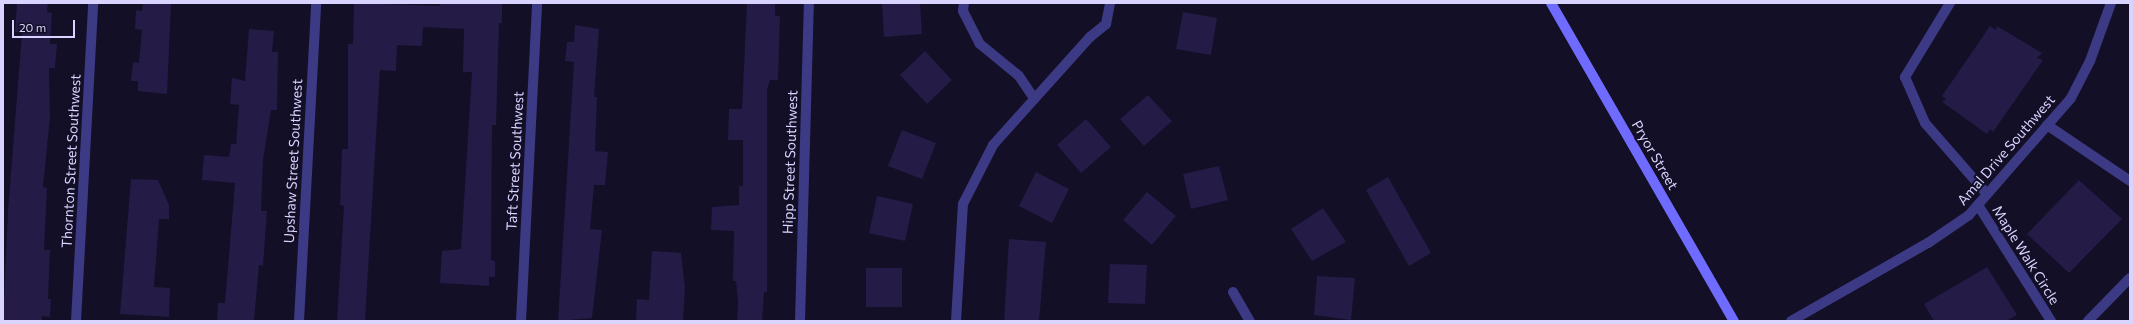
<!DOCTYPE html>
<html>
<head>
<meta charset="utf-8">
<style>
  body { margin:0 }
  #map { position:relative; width:2133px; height:324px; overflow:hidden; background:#130f26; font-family:Commissioner,sans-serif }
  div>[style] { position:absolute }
  .building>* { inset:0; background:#241b47 }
  .street>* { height:10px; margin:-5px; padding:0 5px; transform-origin:5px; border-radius:5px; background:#3d3a85 }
  .secondary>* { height:10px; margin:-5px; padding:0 5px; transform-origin:5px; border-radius:5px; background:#6f6bff }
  span { translate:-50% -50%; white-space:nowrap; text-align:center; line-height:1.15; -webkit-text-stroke:4px #130f26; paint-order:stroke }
  .street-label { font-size:14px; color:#d9d4ff }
  .frame { position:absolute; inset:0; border:4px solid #d9d4ff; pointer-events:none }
  .scale { position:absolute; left:12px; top:20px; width:63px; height:18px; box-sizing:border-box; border:2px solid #d9d4ff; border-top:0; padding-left:5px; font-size:12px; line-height:14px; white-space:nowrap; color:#d9d4ff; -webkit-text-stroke:3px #130f26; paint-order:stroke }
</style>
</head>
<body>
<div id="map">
  <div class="building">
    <i style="clip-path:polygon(17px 3px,48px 3px,47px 12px,52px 13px,50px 44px,57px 44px,55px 68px,49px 68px,50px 117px,43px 187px,47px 188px,44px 250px,50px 250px,48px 299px,51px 299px,50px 317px,42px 316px,42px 321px,3px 321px,8px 211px,22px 33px,15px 32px)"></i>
    <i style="clip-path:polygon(143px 3px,171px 3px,167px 94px,138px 91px,138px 81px,131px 81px,133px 62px,139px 63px,142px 30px,135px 29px,136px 10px,142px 11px)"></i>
    <i style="clip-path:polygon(354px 3px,440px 6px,440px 3px,502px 3px,502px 23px,499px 23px,496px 125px,492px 125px,491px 260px,495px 261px,495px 277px,489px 277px,489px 286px,440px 283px,442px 251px,461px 249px,472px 72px,463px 72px,464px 29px,423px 27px,422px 46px,397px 45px,396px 71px,380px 70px,365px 321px,337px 321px,344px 206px,340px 205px,342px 149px,348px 149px,348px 44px,353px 44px)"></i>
    <i style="clip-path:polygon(747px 3px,775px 3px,775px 16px,780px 16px,778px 80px,770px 80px,767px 89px,767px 292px,764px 292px,762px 321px,737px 321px,738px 302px,736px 281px,733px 281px,734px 231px,711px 230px,712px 207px,739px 205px,739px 186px,743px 186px,743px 140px,728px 140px,729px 109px,742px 109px)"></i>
    <i style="clip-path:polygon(882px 3px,920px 3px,922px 34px,884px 37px)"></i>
    <i style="clip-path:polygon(1183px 12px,1217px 18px,1211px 55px,1176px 49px)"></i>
    <i style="clip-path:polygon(575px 25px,599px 29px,594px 97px,597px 97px,595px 151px,608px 152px,605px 185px,594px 185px,590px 229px,602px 230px,592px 318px,558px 321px,574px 62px,565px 61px,567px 42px,574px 42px)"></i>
    <i style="clip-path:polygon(1990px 26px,1996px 30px,1997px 26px,2042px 53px,2037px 58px,2043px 60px,1993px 132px,1990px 129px,1987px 134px,1942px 102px,1946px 99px,1942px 96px)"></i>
    <i style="clip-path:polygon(249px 29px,274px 31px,272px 52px,278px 52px,277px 110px,271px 110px,263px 160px,261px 211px,267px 211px,263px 266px,259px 265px,254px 321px,217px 321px,218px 303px,225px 303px,235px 183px,202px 180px,204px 155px,229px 157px,231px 144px,236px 144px,239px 105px,230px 104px,232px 78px,245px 81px)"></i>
    <i style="clip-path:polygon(925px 51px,952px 80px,927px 104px,900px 75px)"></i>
    <i style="clip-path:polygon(1148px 95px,1172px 121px,1144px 146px,1120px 119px)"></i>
    <i style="clip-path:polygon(1086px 119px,1111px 147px,1081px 173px,1057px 145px)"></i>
    <i style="clip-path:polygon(902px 130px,936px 143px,922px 179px,888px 166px)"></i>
    <i style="clip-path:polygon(1219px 166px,1228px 200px,1191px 209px,1183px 174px)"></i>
    <i style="clip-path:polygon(1036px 172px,1069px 189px,1052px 223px,1019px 206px)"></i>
    <i style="clip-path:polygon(1388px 177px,1431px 253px,1409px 266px,1366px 190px)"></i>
    <i style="clip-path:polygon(131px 179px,158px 180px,169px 205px,169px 219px,159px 219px,154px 287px,170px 288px,169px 317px,120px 314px)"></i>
    <i style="clip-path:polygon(2079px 180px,2122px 219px,2069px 273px,2027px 234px)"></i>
    <i style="clip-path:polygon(1147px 192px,1176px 216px,1152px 245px,1123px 220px)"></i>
    <i style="clip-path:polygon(877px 196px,913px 204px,905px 241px,869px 233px)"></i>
    <i style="clip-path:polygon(1323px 208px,1346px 242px,1312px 261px,1291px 229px)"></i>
    <i style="clip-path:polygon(1009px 239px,1046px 242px,1039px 321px,1004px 321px)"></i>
    <i style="clip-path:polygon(652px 251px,681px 253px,685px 287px,683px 321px,636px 320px,637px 299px,649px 300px)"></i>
    <i style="clip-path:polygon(1110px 264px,1147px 265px,1145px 304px,1108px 303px)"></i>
    <i style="clip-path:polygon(1987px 267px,2017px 315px,2006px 321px,1934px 321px,1924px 304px)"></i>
    <i style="clip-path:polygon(866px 268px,902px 268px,902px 307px,866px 307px)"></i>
    <i style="clip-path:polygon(1317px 276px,1355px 278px,1351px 320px,1314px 315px)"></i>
  </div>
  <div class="street">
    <i style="left:964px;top:3px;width:8px;rotate:97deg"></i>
    <i style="left:963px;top:11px;width:37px;rotate:63deg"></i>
    <i style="left:980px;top:44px;width:50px;rotate:39.4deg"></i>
    <i style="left:1019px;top:76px;width:25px;rotate:56deg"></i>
    <i style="left:1950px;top:3px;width:87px;rotate:121.3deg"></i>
    <i style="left:1905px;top:77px;width:50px;rotate:66.5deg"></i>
    <i style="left:1925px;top:123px;width:94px;rotate:48.9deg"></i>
    <i style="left:2047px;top:125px;width:100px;rotate:34deg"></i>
    <i style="left:1978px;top:205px;width:137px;rotate:57.8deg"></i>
    <i style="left:1233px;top:292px;width:34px;rotate:60deg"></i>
    <i style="left:76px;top:321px;width:318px;rotate:-86.9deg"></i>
    <i style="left:299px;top:321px;width:318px;rotate:-86.9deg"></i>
    <i style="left:521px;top:321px;width:318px;rotate:-87.1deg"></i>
    <i style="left:800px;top:321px;width:318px;rotate:-88.4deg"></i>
    <i style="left:956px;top:321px;width:117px;rotate:-86.6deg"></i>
    <i style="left:963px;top:204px;width:66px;rotate:-63deg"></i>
    <i style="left:993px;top:145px;width:145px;rotate:-48.1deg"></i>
    <i style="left:1090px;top:37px;width:21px;rotate:-39deg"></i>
    <i style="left:1106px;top:24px;width:21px;rotate:-79deg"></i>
    <i style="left:1791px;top:321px;width:158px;rotate:-29.7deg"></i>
    <i style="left:1928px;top:243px;width:50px;rotate:-34.3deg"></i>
    <i style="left:1969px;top:215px;width:155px;rotate:-48.9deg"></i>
    <i style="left:2071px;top:98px;width:42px;rotate:-62.8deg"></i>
    <i style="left:2090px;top:61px;width:62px;rotate:-70.1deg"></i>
    <i style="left:2088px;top:321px;width:60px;rotate:-45.7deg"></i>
  </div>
  <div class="secondary">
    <i style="left:1551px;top:3px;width:367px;rotate:60.1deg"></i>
  </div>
  <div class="street-label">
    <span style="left:2006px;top:150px;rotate:-49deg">Amal Drive Southwest</span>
    <span style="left:1655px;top:155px;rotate:60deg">Pryor Street</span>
    <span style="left:71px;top:161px;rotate:-87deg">Thornton Street Southwest</span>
    <span style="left:293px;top:161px;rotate:-87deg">Upshaw Street Southwest</span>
    <span style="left:515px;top:161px;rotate:-87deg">Taft Street Southwest</span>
    <span style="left:790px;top:162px;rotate:-88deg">Hipp Street Southwest</span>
    <span style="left:2026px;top:255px;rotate:58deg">Maple Walk Circle</span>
  </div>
  <div class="frame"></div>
  <div class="scale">20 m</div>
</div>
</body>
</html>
